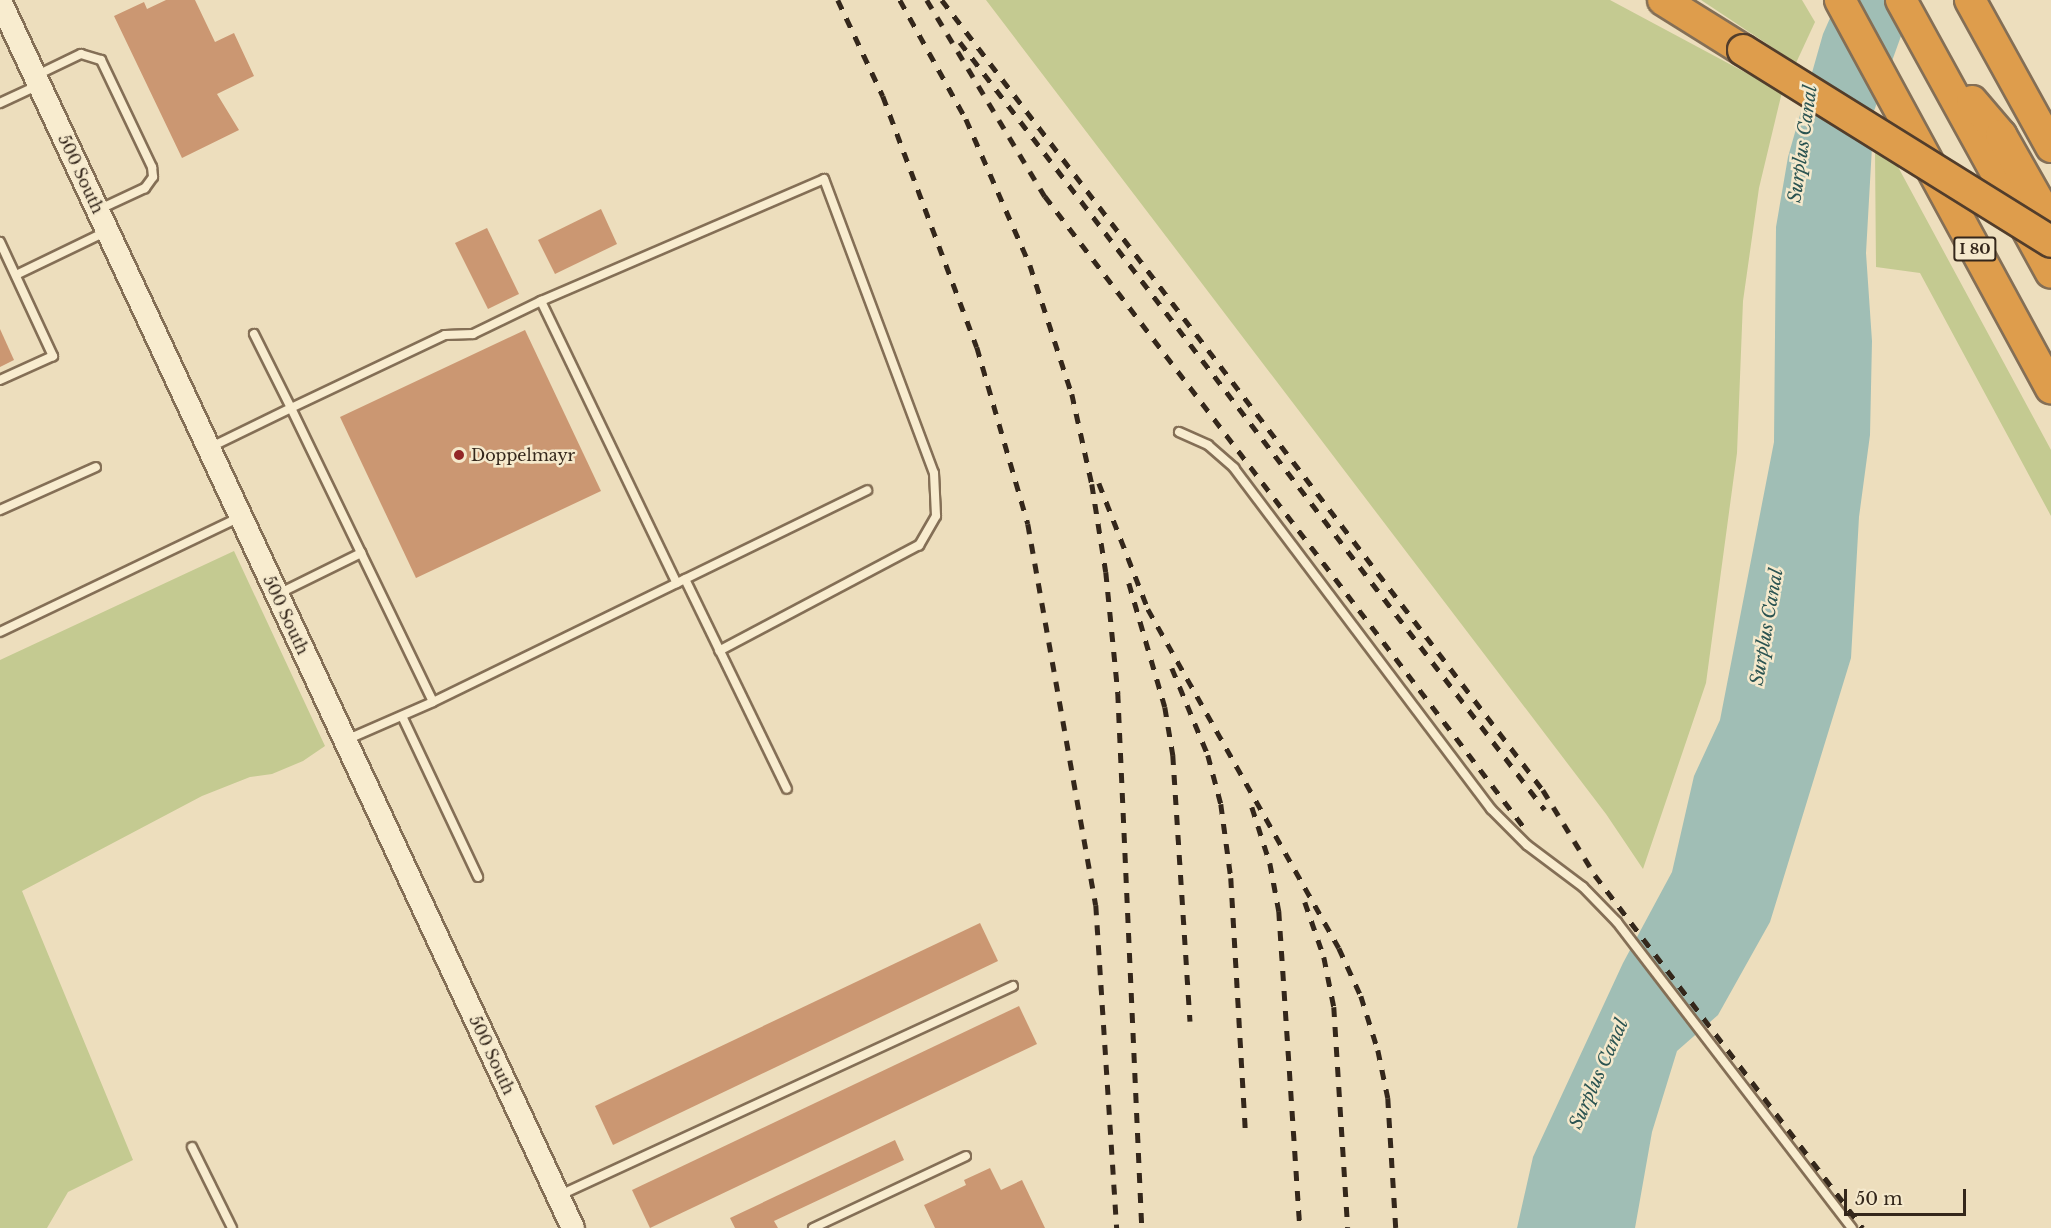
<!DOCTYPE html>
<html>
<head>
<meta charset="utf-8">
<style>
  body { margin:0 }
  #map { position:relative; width:2051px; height:1228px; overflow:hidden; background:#eddebd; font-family:"Libre Baskerville",serif }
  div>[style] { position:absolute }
  .green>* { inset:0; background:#c4ca91 }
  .water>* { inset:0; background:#a0beb5 }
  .building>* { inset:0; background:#cb9772 }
  .roads { filter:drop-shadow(2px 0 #846f56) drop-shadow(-2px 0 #846f56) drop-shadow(0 2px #846f56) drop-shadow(0 -2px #846f56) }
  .lane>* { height:8px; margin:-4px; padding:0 4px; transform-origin:4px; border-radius:4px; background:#f8eccf }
  .secondary>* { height:22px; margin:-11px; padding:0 11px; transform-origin:11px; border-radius:11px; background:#f8eccf }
  .highway>* { height:30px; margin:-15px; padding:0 15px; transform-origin:15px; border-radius:15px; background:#de9d4c }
  .rail>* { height:4.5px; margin-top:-2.25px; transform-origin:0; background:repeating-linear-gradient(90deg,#34271b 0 10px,transparent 0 20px) }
  .bridges { filter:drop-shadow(2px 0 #523d2b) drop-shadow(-2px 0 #523d2b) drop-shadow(0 2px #523d2b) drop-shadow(0 -2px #523d2b) }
  .highway-bridge>* { height:30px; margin:-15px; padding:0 15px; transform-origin:15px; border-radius:15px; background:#de9d4c }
  .dots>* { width:16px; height:16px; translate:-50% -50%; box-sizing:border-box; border:3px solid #f5e9cc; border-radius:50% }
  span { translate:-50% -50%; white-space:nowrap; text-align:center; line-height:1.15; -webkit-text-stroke:5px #f5e9cc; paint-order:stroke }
  .shield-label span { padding:2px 4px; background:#f5e9cc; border:2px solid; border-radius:4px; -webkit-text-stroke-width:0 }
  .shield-label { font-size:15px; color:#34271b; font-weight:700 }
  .street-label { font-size:16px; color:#34271b }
  .poi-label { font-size:16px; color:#34271b }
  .left { translate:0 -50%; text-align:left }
  .water-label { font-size:18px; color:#2a5351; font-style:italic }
  .scale { position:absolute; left:1844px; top:1189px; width:122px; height:27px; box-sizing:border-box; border:3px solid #34271b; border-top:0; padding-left:8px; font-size:18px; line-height:21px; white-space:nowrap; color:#34271b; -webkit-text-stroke:4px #f5e9cc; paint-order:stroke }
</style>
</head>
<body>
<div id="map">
  <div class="green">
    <i style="clip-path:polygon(986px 0,1610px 0,1782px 92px,1759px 188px,1743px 301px,1737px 453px,1706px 683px,1643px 869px,1606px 814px)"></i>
    <i style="clip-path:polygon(1701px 0,1802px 0,1815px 22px,1796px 63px)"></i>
    <i style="clip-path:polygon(1875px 152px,1897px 165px,2051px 450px,2051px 516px,1920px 273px,1876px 267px)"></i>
    <i style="clip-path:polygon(234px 551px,325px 746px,303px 761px,272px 774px,250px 777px,202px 796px,22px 891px,133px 1160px,68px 1192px,47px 1228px,0 1228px,0 660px)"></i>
  </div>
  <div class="water">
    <i style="clip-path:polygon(1838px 0,1914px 0,1874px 111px,1866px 253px,1872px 341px,1870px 435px,1859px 517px,1851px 658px,1770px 922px,1718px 1015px,1677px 1051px,1652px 1132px,1635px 1228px,1517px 1228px,1533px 1157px,1623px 963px,1672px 872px,1694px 776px,1720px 720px,1774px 442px,1776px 227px,1788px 157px,1823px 34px)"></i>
  </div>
  <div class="building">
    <i style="clip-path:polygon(166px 0,195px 0,215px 42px,234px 33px,254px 76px,217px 94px,239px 130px,182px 158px,114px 16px,144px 2px,147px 9px)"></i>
    <i style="clip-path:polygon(601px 209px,617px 244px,555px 274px,538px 240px)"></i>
    <i style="clip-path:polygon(487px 228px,519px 294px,488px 309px,455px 243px)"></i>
    <i style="clip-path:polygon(0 329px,14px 360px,0 367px)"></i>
    <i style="clip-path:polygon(525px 330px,601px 491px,416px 578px,340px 417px)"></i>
    <i style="clip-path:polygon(980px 923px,998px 961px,613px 1145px,595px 1106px)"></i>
    <i style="clip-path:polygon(1019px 1006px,1037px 1044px,650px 1228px,632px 1190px)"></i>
    <i style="clip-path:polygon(895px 1140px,904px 1160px,774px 1221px,778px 1228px,735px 1228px,730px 1218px)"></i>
    <i style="clip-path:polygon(990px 1168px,1001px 1190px,1022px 1180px,1045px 1228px,935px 1228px,924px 1205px,966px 1185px,964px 1180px)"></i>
  </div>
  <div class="roads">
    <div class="lane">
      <i style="left:35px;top:76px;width:51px;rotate:-25.6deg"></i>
      <i style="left:81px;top:54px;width:21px;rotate:17deg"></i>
      <i style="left:101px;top:60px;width:119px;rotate:64.5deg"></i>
      <i style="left:152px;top:167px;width:10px;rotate:84deg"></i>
      <i style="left:153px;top:177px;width:14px;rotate:126deg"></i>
      <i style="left:145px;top:188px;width:50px;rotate:155deg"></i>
      <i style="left:0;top:103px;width:43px;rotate:-24.8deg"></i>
      <i style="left:0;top:242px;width:126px;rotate:65.1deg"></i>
      <i style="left:53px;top:356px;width:58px;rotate:155.6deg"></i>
      <i style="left:16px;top:275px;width:101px;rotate:-25.8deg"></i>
      <i style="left:541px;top:301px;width:308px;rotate:-23.3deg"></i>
      <i style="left:824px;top:179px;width:314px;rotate:69.5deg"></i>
      <i style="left:934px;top:473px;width:43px;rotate:87.3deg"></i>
      <i style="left:936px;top:516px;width:34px;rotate:120deg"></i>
      <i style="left:919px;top:545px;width:226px;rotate:152.1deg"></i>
      <i style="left:254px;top:334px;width:83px;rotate:63.4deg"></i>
      <i style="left:291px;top:408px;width:170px;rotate:-25.4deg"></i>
      <i style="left:445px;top:335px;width:28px;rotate:-2deg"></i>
      <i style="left:473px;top:334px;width:76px;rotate:-25.9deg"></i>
      <i style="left:541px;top:301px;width:313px;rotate:64.3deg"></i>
      <i style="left:1179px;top:432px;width:32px;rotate:24deg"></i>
      <i style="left:1208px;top:445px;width:35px;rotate:41deg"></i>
      <i style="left:1234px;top:468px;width:427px;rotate:53deg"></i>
      <i style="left:1491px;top:809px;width:51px;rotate:45deg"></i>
      <i style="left:1527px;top:845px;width:70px;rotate:36.9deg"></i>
      <i style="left:1583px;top:887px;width:49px;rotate:45.8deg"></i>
      <i style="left:1617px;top:922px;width:386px;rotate:52.5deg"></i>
      <i style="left:209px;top:448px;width:91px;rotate:-26deg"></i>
      <i style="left:291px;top:408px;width:326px;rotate:64.2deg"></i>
      <i style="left:0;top:510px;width:105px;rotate:-24.1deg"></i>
      <i style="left:685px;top:579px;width:233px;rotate:64.1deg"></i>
      <i style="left:278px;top:594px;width:93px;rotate:-26.3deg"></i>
      <i style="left:0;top:632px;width:266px;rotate:-25.6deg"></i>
      <i style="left:402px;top:716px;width:178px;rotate:64.7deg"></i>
      <i style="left:346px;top:740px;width:95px;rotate:-23.6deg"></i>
      <i style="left:433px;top:702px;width:483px;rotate:-26deg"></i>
      <i style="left:192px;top:1147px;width:90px;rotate:63.7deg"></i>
      <i style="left:558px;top:1196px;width:501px;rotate:-24.78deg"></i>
      <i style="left:813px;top:1228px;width:169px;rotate:-25.2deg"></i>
    </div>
    <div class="secondary">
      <i style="left:0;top:1px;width:1354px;rotate:64.97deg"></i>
    </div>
    <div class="highway">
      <i style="left:1663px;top:0;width:94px;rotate:32deg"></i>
      <i style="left:1840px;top:0;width:442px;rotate:61.5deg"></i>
      <i style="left:1901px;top:0;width:311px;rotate:61.2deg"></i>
      <i style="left:1970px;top:0;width:168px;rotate:61.1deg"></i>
      <i style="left:1972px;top:101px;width:45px;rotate:49.5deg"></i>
      <i style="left:2001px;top:135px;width:101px;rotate:60.4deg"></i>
    </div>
  </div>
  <div class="rail">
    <i style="left:838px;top:0;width:106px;rotate:64.9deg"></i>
    <i style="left:883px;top:96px;width:268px;rotate:69.5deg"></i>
    <i style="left:977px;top:347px;width:184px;rotate:73.9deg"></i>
    <i style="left:1028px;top:524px;width:387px;rotate:79.9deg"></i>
    <i style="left:1096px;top:905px;width:324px;rotate:86.3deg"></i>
    <i style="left:900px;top:0;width:136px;rotate:61deg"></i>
    <i style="left:966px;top:119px;width:159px;rotate:66.3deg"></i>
    <i style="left:1030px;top:265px;width:136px;rotate:72deg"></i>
    <i style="left:1072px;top:394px;width:92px;rotate:77.5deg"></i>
    <i style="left:1092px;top:484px;width:89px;rotate:81deg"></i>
    <i style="left:1106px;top:572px;width:122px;rotate:84.3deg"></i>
    <i style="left:1118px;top:693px;width:536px;rotate:87.43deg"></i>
    <i style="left:927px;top:0;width:229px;rotate:59deg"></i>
    <i style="left:1045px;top:196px;width:791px;rotate:52.81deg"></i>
    <i style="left:942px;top:0;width:993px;rotate:52.74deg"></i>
    <i style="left:1543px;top:790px;width:100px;rotate:58.5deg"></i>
    <i style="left:1595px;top:875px;width:443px;rotate:52.8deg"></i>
    <i style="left:960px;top:42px;width:965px;rotate:52.7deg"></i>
    <i style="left:1099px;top:483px;width:135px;rotate:68.7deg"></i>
    <i style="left:1148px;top:609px;width:389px;rotate:60.6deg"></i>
    <i style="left:1339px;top:948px;width:53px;rotate:65.4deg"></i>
    <i style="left:1361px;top:996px;width:57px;rotate:72.5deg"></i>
    <i style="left:1378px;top:1050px;width:49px;rotate:78.2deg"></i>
    <i style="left:1388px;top:1098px;width:130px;rotate:86.5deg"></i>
    <i style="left:1129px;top:583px;width:129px;rotate:73.8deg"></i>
    <i style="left:1165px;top:707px;width:49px;rotate:80.5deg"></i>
    <i style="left:1173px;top:755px;width:267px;rotate:86.3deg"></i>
    <i style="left:1172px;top:668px;width:94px;rotate:67.5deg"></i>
    <i style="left:1208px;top:755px;width:51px;rotate:75.1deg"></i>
    <i style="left:1221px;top:804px;width:75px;rotate:82.3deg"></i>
    <i style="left:1231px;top:878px;width:258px;rotate:86.7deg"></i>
    <i style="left:1252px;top:807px;width:59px;rotate:72.2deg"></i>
    <i style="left:1270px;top:863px;width:49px;rotate:79.4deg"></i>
    <i style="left:1279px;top:911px;width:318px;rotate:86.2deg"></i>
    <i style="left:1305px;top:902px;width:58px;rotate:70.9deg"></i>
    <i style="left:1324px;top:957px;width:51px;rotate:78.7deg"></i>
    <i style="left:1334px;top:1007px;width:221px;rotate:86.4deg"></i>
  </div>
  <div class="bridges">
    <div class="highway-bridge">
      <i style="left:1743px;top:50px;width:363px;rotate:31.9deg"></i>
    </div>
  </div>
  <div class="dots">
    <i style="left:459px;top:455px;background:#932728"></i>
  </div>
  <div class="shield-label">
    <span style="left:1975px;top:249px">I 80</span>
  </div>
  <div class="street-label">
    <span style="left:81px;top:174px;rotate:65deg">500 South</span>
    <span style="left:286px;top:615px;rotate:65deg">500 South</span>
    <span style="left:492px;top:1055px;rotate:65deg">500 South</span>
  </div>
  <div class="poi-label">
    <span class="left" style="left:471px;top:455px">Doppelmayr</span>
  </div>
  <div class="water-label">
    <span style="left:1803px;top:144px;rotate:-82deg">Surplus Canal</span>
    <span style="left:1767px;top:627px;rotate:-80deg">Surplus Canal</span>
    <span style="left:1599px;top:1074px;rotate:-66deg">Surplus Canal</span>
  </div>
  <div class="scale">50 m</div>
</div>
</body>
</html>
